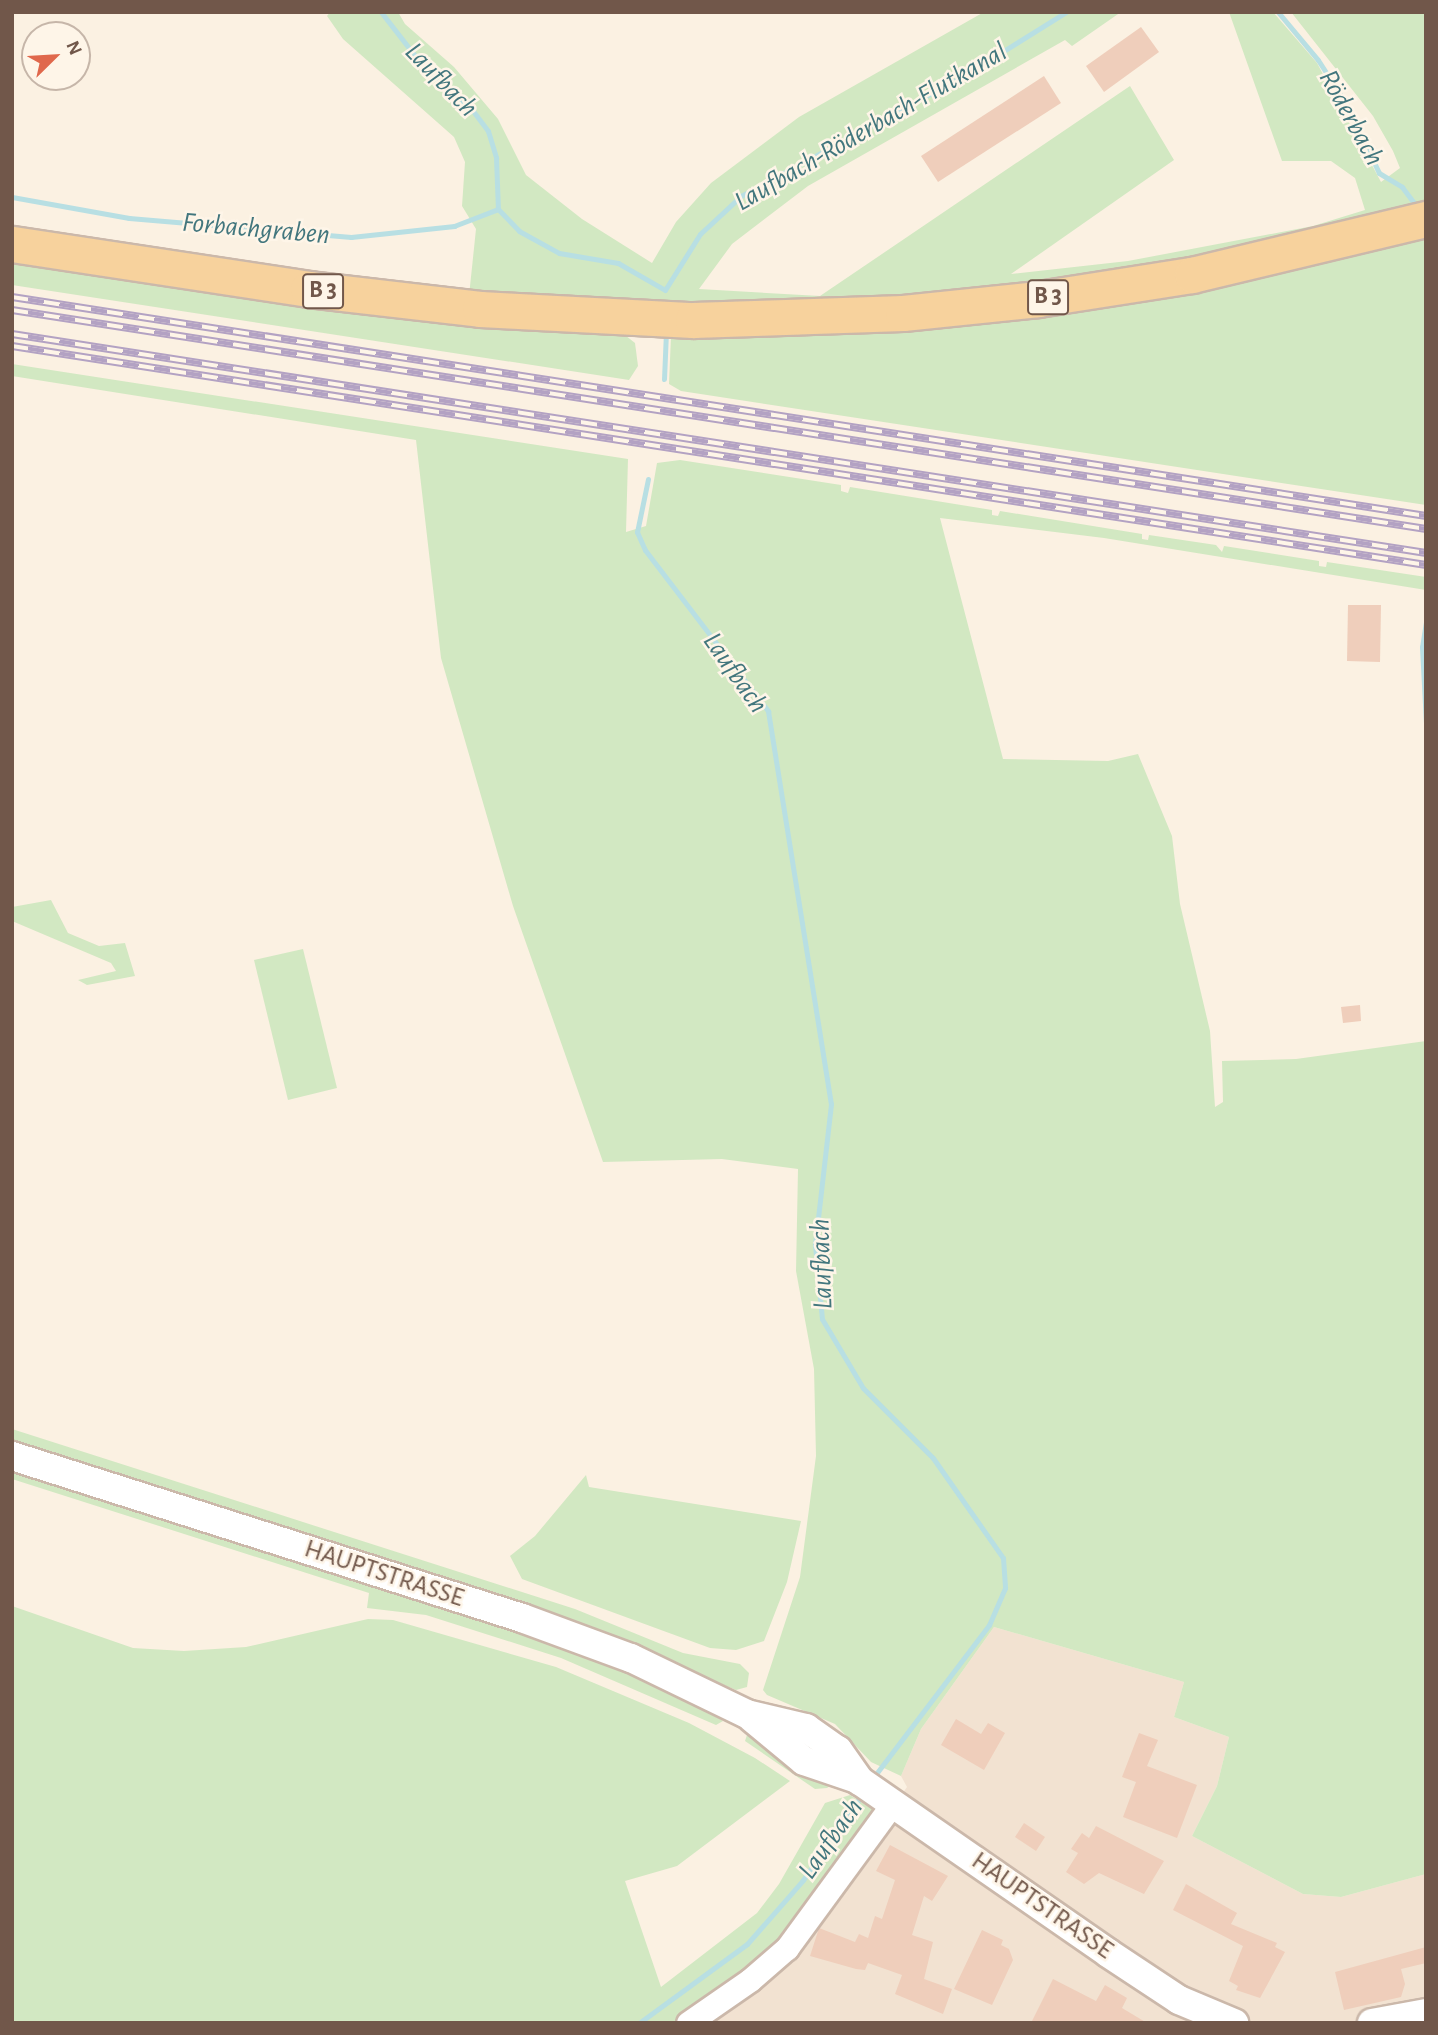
<!DOCTYPE html>
<html>
<head>
<meta charset="utf-8">
<style>
  body { margin:0 }
  #map { position:relative; width:1438px; height:2035px; overflow:hidden; background:#fbf1e2; font-family:"Alegreya Sans",sans-serif }
  div>[style] { position:absolute }
  .residential>* { inset:0; background:#f2e2d1 }
  .green>* { inset:0; background:#d2e8c2 }
  .stream>* { height:5px; margin:-2.5px; padding:0 2.5px; transform-origin:2.5px; border-radius:2.5px; background:#b8dfe3 }
  .building>* { inset:0; background:#efcebb }
  .roads { filter:drop-shadow(2px 0 #cbb8aa) drop-shadow(-2px 0 #cbb8aa) drop-shadow(0 2px #cbb8aa) drop-shadow(0 -2px #cbb8aa) }
  .minor>* { height:23px; margin:-11.5px; padding:0 11.5px; transform-origin:11.5px; border-radius:11.5px; background:#fff }
  .tertiary>* { height:28px; margin:-14px; padding:0 14px; transform-origin:14px; border-radius:14px; background:#fff }
  .primary>* { height:35px; margin:-17.5px; padding:0 17.5px; transform-origin:17.5px; border-radius:17.5px; background:#f7d29d }
  .rail>* { height:8px; margin-top:-4px; transform-origin:0; background:repeating-linear-gradient(90deg,#fef5e8 0 16px,#b3a2c3 0 32px); box-sizing:border-box; border-block:2px solid #b3a2c3 }
  span { translate:-50% -50%; white-space:nowrap; text-align:center; line-height:1.15; -webkit-text-stroke:5px #fef5e8; paint-order:stroke }
  .shield-label span { padding:2px 5px; background:#fef5e8; border:2px solid; border-radius:5px; -webkit-text-stroke-width:0 }
  .shield-label { font-size:24px; color:#71574a; font-weight:700 }
  .street-label { font-size:26px; color:#71574a }
  .water-label { font-size:28px; color:#42767d; font-style:italic }
  .frame { position:absolute; inset:0; border:14px solid #71574a; pointer-events:none }
  .north { position:absolute; left:21px; top:21px; width:70px; height:70px; box-sizing:border-box; background:#fef5e8; border:2px solid #c6b6a9; border-radius:50%; rotate:66deg; font-size:19px; font-weight:700; line-height:28px; text-align:center; color:#71574a }
  .north::after { content:''; display:block; margin:auto; width:24px; height:32px; background:#e0684c; clip-path:polygon(50% 0,100% 100%,50% 72%,0 100%) }
</style>
</head>
<body>
<div id="map">
  <div class="residential">
    <i style="clip-path:polygon(994px 1627px,1184px 1682px,1174px 1717px,1229px 1737px,1217px 1786px,1192px 1836px,1303px 1894px,1341px 1897px,1426px 1874px,1426px 2023px,674px 2023px,803px 1934px,907px 1787px,901px 1776px,921px 1729px)"></i>
  </div>
  <div class="green">
    <i style="clip-path:polygon(330px 12px,398px 12px,405px 24px,454px 67px,498px 119px,526px 175px,582px 219px,652px 263px,676px 222px,711px 183px,799px 117px,984px 12px,1121px 12px,1072px 46px,1065px 40px,808px 186px,732px 244px,699px 289px,820px 296px,1130px 86px,1174px 160px,1011px 274px,1128px 261px,1313px 226px,1365px 210px,1355px 178px,1331px 161px,1282px 161px,1229px 12px,1273px 12px,1317px 63px,1381px 182px,1400px 168px,1393px 151px,1373px 116px,1291px 12px,1426px 12px,1426px 205px,1336px 231px,1038px 288px,690px 308px,688px 301px,469px 296px,476px 229px,462px 206px,465px 162px,454px 137px,343px 39px,327px 16px)"></i>
    <i style="clip-path:polygon(1426px 232px,1426px 505px,681px 391px,669px 384px,671px 336px)"></i>
    <i style="clip-path:polygon(12px 256px,621px 332px,635px 343px,638px 366px,629px 380px,12px 285px)"></i>
    <i style="clip-path:polygon(12px 364px,628px 459px,626px 532px,646px 526px,657px 463px,680px 460px,841px 485px,841px 491px,848px 493px,850px 487px,992px 510px,992px 515px,998px 516px,1000px 511px,1142px 534px,1142px 539px,1148px 540px,1149px 535px,1216px 545px,1222px 552px,1224px 546px,1319px 561px,1319px 566px,1326px 567px,1327px 562px,1426px 577px,1426px 590px,1104px 538px,940px 518px,1003px 759px,1108px 761px,1138px 754px,1172px 836px,1180px 904px,1210px 1031px,1215px 1107px,1223px 1102px,1222px 1061px,1296px 1059px,1426px 1041px,1426px 1874px,1341px 1897px,1303px 1894px,1192px 1836px,1217px 1786px,1229px 1737px,1174px 1717px,1184px 1682px,994px 1627px,921px 1729px,901px 1776px,871px 1762px,835px 1724px,767px 1695px,763px 1690px,800px 1577px,816px 1456px,814px 1369px,796px 1271px,798px 1169px,722px 1159px,603px 1162px,513px 906px,441px 658px,416px 440px,12px 376px)"></i>
    <i style="clip-path:polygon(51px 900px,68px 933px,99px 946px,125px 943px,135px 976px,87px 985px,78px 980px,116px 971px,111px 963px,12px 921px,12px 907px)"></i>
    <i style="clip-path:polygon(303px 949px,337px 1088px,288px 1100px,254px 960px)"></i>
    <i style="clip-path:polygon(12px 1429px,575px 1609px,683px 1653px,740px 1664px,749px 1673px,747px 1687px,736px 1690px,576px 1623px,12px 1443px)"></i>
    <i style="clip-path:polygon(12px 1468px,568px 1647px,661px 1685px,723px 1721px,716px 1725px,561px 1658px,426px 1615px,367px 1608px,369px 1593px,12px 1479px)"></i>
    <i style="clip-path:polygon(586px 1475px,589px 1487px,801px 1521px,787px 1582px,764px 1641px,736px 1650px,710px 1648px,522px 1579px,510px 1556px,535px 1536px)"></i>
    <i style="clip-path:polygon(12px 1606px,133px 1648px,184px 1651px,246px 1647px,368px 1619px,393px 1620px,556px 1667px,689px 1723px,755px 1758px,790px 1781px,677px 1866px,625px 1881px,661px 1987px,757px 1913px,779px 1884px,825px 1803px,850px 1795px,875px 1811px,784px 1936px,742px 1977px,674px 2023px,12px 2023px)"></i>
    <i style="clip-path:polygon(749px 1729px,839px 1780px,827px 1788px,815px 1789px,745px 1741px)"></i>
  </div>
  <div class="stream">
    <i style="left:381px;top:12px;width:75px;rotate:52.1deg"></i>
    <i style="left:427px;top:71px;width:61px;rotate:41deg"></i>
    <i style="left:473px;top:111px;width:25px;rotate:53deg"></i>
    <i style="left:488px;top:131px;width:28px;rotate:73deg"></i>
    <i style="left:496px;top:158px;width:51px;rotate:87.8deg"></i>
    <i style="left:498px;top:209px;width:30px;rotate:46deg"></i>
    <i style="left:519px;top:231px;width:46px;rotate:28.8deg"></i>
    <i style="left:559px;top:253px;width:60px;rotate:9.6deg"></i>
    <i style="left:618px;top:263px;width:54px;rotate:29.9deg"></i>
    <i style="left:1278px;top:12px;width:62px;rotate:50.2deg"></i>
    <i style="left:1318px;top:60px;width:54px;rotate:57.2deg"></i>
    <i style="left:1347px;top:105px;width:75px;rotate:64.8deg"></i>
    <i style="left:1379px;top:173px;width:27px;rotate:31deg"></i>
    <i style="left:1402px;top:187px;width:26px;rotate:53deg"></i>
    <i style="left:12px;top:197px;width:119px;rotate:10.2deg"></i>
    <i style="left:129px;top:218px;width:223px;rotate:4.9deg"></i>
    <i style="left:351px;top:237px;width:104px;rotate:-6.1deg"></i>
    <i style="left:454px;top:226px;width:47px;rotate:-21.1deg"></i>
    <i style="left:665px;top:290px;width:66px;rotate:-58deg"></i>
    <i style="left:700px;top:234px;width:56px;rotate:-42.8deg"></i>
    <i style="left:741px;top:196px;width:260px;rotate:-28.4deg"></i>
    <i style="left:970px;top:72px;width:113px;rotate:-32deg"></i>
    <i style="left:664px;top:379px;width:47px;rotate:-87.6deg"></i>
    <i style="left:648px;top:479px;width:54px;rotate:101.7deg"></i>
    <i style="left:637px;top:532px;width:20px;rotate:66deg"></i>
    <i style="left:645px;top:550px;width:203px;rotate:52.6deg"></i>
    <i style="left:768px;top:711px;width:398px;rotate:80.9deg"></i>
    <i style="left:831px;top:1104px;width:142px;rotate:96.5deg"></i>
    <i style="left:815px;top:1245px;width:74px;rotate:84.6deg"></i>
    <i style="left:822px;top:1319px;width:80px;rotate:59.3deg"></i>
    <i style="left:863px;top:1388px;width:99px;rotate:45deg"></i>
    <i style="left:933px;top:1458px;width:122px;rotate:55deg"></i>
    <i style="left:1003px;top:1558px;width:30px;rotate:86deg"></i>
    <i style="left:1005px;top:1588px;width:40px;rotate:113.4deg"></i>
    <i style="left:989px;top:1625px;width:192px;rotate:127.2deg"></i>
    <i style="left:1426px;top:622px;width:25px;rotate:99deg"></i>
    <i style="left:1422px;top:647px;width:77px;rotate:87deg"></i>
    <i style="left:639px;top:2023px;width:134px;rotate:-36.2deg"></i>
    <i style="left:747px;top:1944px;width:85px;rotate:-48.8deg"></i>
    <i style="left:803px;top:1880px;width:107px;rotate:-55.3deg"></i>
  </div>
  <div class="building">
    <i style="clip-path:polygon(1141px 27px,1159px 52px,1104px 92px,1086px 66px)"></i>
    <i style="clip-path:polygon(1044px 76px,1061px 103px,938px 182px,921px 156px)"></i>
    <i style="clip-path:polygon(1348px 605px,1381px 605px,1380px 662px,1347px 661px)"></i>
    <i style="clip-path:polygon(1360px 1005px,1361px 1021px,1343px 1023px,1341px 1007px)"></i>
    <i style="clip-path:polygon(956px 1719px,981px 1734px,988px 1723px,1005px 1733px,984px 1770px,941px 1745px)"></i>
    <i style="clip-path:polygon(1139px 1733px,1158px 1740px,1147px 1766px,1197px 1785px,1177px 1838px,1123px 1817px,1136px 1782px,1122px 1777px)"></i>
    <i style="clip-path:polygon(1024px 1823px,1045px 1837px,1036px 1851px,1015px 1837px)"></i>
    <i style="clip-path:polygon(1096px 1826px,1164px 1861px,1144px 1894px,1099px 1873px,1084px 1884px,1066px 1872px,1078px 1853px,1071px 1849px,1082px 1833px,1089px 1838px)"></i>
    <i style="clip-path:polygon(890px 1845px,948px 1876px,932px 1901px,924px 1896px,912px 1935px,933px 1942px,924px 1979px,952px 1989px,943px 2014px,895px 1994px,902px 1975px,868px 1963px,865px 1970px,856px 1969px,810px 1956px,819px 1928px,855px 1942px,859px 1934px,868px 1938px,875px 1916px,882px 1919px,895px 1880px,876px 1871px)"></i>
    <i style="clip-path:polygon(1186px 1884px,1237px 1913px,1231px 1924px,1277px 1943px,1275px 1947px,1285px 1952px,1260px 1998px,1236px 1990px,1238px 1986px,1229px 1981px,1243px 1946px,1173px 1910px)"></i>
    <i style="clip-path:polygon(982px 1930px,1003px 1940px,1001px 1945px,1009px 1949px,1013px 1960px,992px 2005px,954px 1989px)"></i>
    <i style="clip-path:polygon(1426px 1947px,1426px 1963px,1401px 1969px,1405px 1984px,1401px 1997px,1344px 2010px,1335px 1972px)"></i>
    <i style="clip-path:polygon(1053px 1979px,1096px 2001px,1105px 1985px,1127px 1998px,1122px 2008px,1147px 2023px,1031px 2023px)"></i>
  </div>
  <div class="roads">
    <div class="minor">
      <i style="left:688px;top:2023px;width:75px;rotate:-34.7deg"></i>
      <i style="left:750px;top:1980px;width:49px;rotate:-40.9deg"></i>
      <i style="left:787px;top:1948px;width:180px;rotate:-53.8deg"></i>
    </div>
    <div class="tertiary">
      <i style="left:12px;top:1456px;width:535px;rotate:17.62deg"></i>
      <i style="left:522px;top:1618px;width:116px;rotate:20.2deg"></i>
      <i style="left:631px;top:1658px;width:129px;rotate:25.8deg"></i>
      <i style="left:747px;top:1714px;width:61px;rotate:13.3deg"></i>
      <i style="left:806px;top:1728px;width:39px;rotate:35deg"></i>
      <i style="left:838px;top:1750px;width:38px;rotate:55deg"></i>
      <i style="left:860px;top:1781px;width:302px;rotate:34.7deg"></i>
      <i style="left:1108px;top:1953px;width:85px;rotate:33.5deg"></i>
      <i style="left:1179px;top:2000px;width:60px;rotate:22.7deg"></i>
      <i style="left:752px;top:1718px;width:67px;rotate:39.6deg"></i>
      <i style="left:804px;top:1761px;width:56px;rotate:18.8deg"></i>
      <i style="left:1372px;top:2023px;width:55px;rotate:-10.5deg"></i>
    </div>
    <div class="primary">
      <i style="left:12px;top:244px;width:299px;rotate:8.6deg"></i>
      <i style="left:308px;top:289px;width:173px;rotate:6.6deg"></i>
      <i style="left:480px;top:309px;width:213px;rotate:3deg"></i>
      <i style="left:693px;top:320px;width:210px;rotate:-1.9deg"></i>
      <i style="left:903px;top:313px;width:136px;rotate:-5.9deg"></i>
      <i style="left:1038px;top:299px;width:156px;rotate:-8.9deg"></i>
      <i style="left:1192px;top:275px;width:241px;rotate:-13.5deg"></i>
    </div>
  </div>
  <div class="rail">
    <i style="left:12px;top:297px;width:1431px;rotate:8.8deg"></i>
    <i style="left:12px;top:310px;width:1431px;rotate:8.8deg"></i>
    <i style="left:12px;top:334px;width:1431px;rotate:8.8deg"></i>
    <i style="left:12px;top:346px;width:1431px;rotate:8.8deg"></i>
  </div>
  <div class="shield-label">
    <span style="left:323px;top:291px">B 3</span>
    <span style="left:1048px;top:297px">B 3</span>
  </div>
  <div class="street-label">
    <span style="left:384px;top:1574px;rotate:18deg">HAUPTSTRASSE</span>
    <span style="left:1042px;top:1906px;rotate:35deg">HAUPTSTRASSE</span>
  </div>
  <div class="water-label">
    <span style="left:441px;top:80px;rotate:46deg">Laufbach</span>
    <span style="left:1351px;top:118px;rotate:61deg">Röderbach</span>
    <span style="left:871px;top:127px;rotate:-30deg">Laufbach-Röderbach-Flutkanal</span>
    <span style="left:256px;top:229px;rotate:5deg">Forbachgraben</span>
    <span style="left:735px;top:673px;rotate:55deg">Laufbach</span>
    <span style="left:822px;top:1264px;rotate:-92deg">Laufbach</span>
    <span style="left:831px;top:1839px;rotate:-55deg">Laufbach</span>
  </div>
  <div class="frame"></div>
  <div class="north">N</div>
</div>
</body>
</html>
